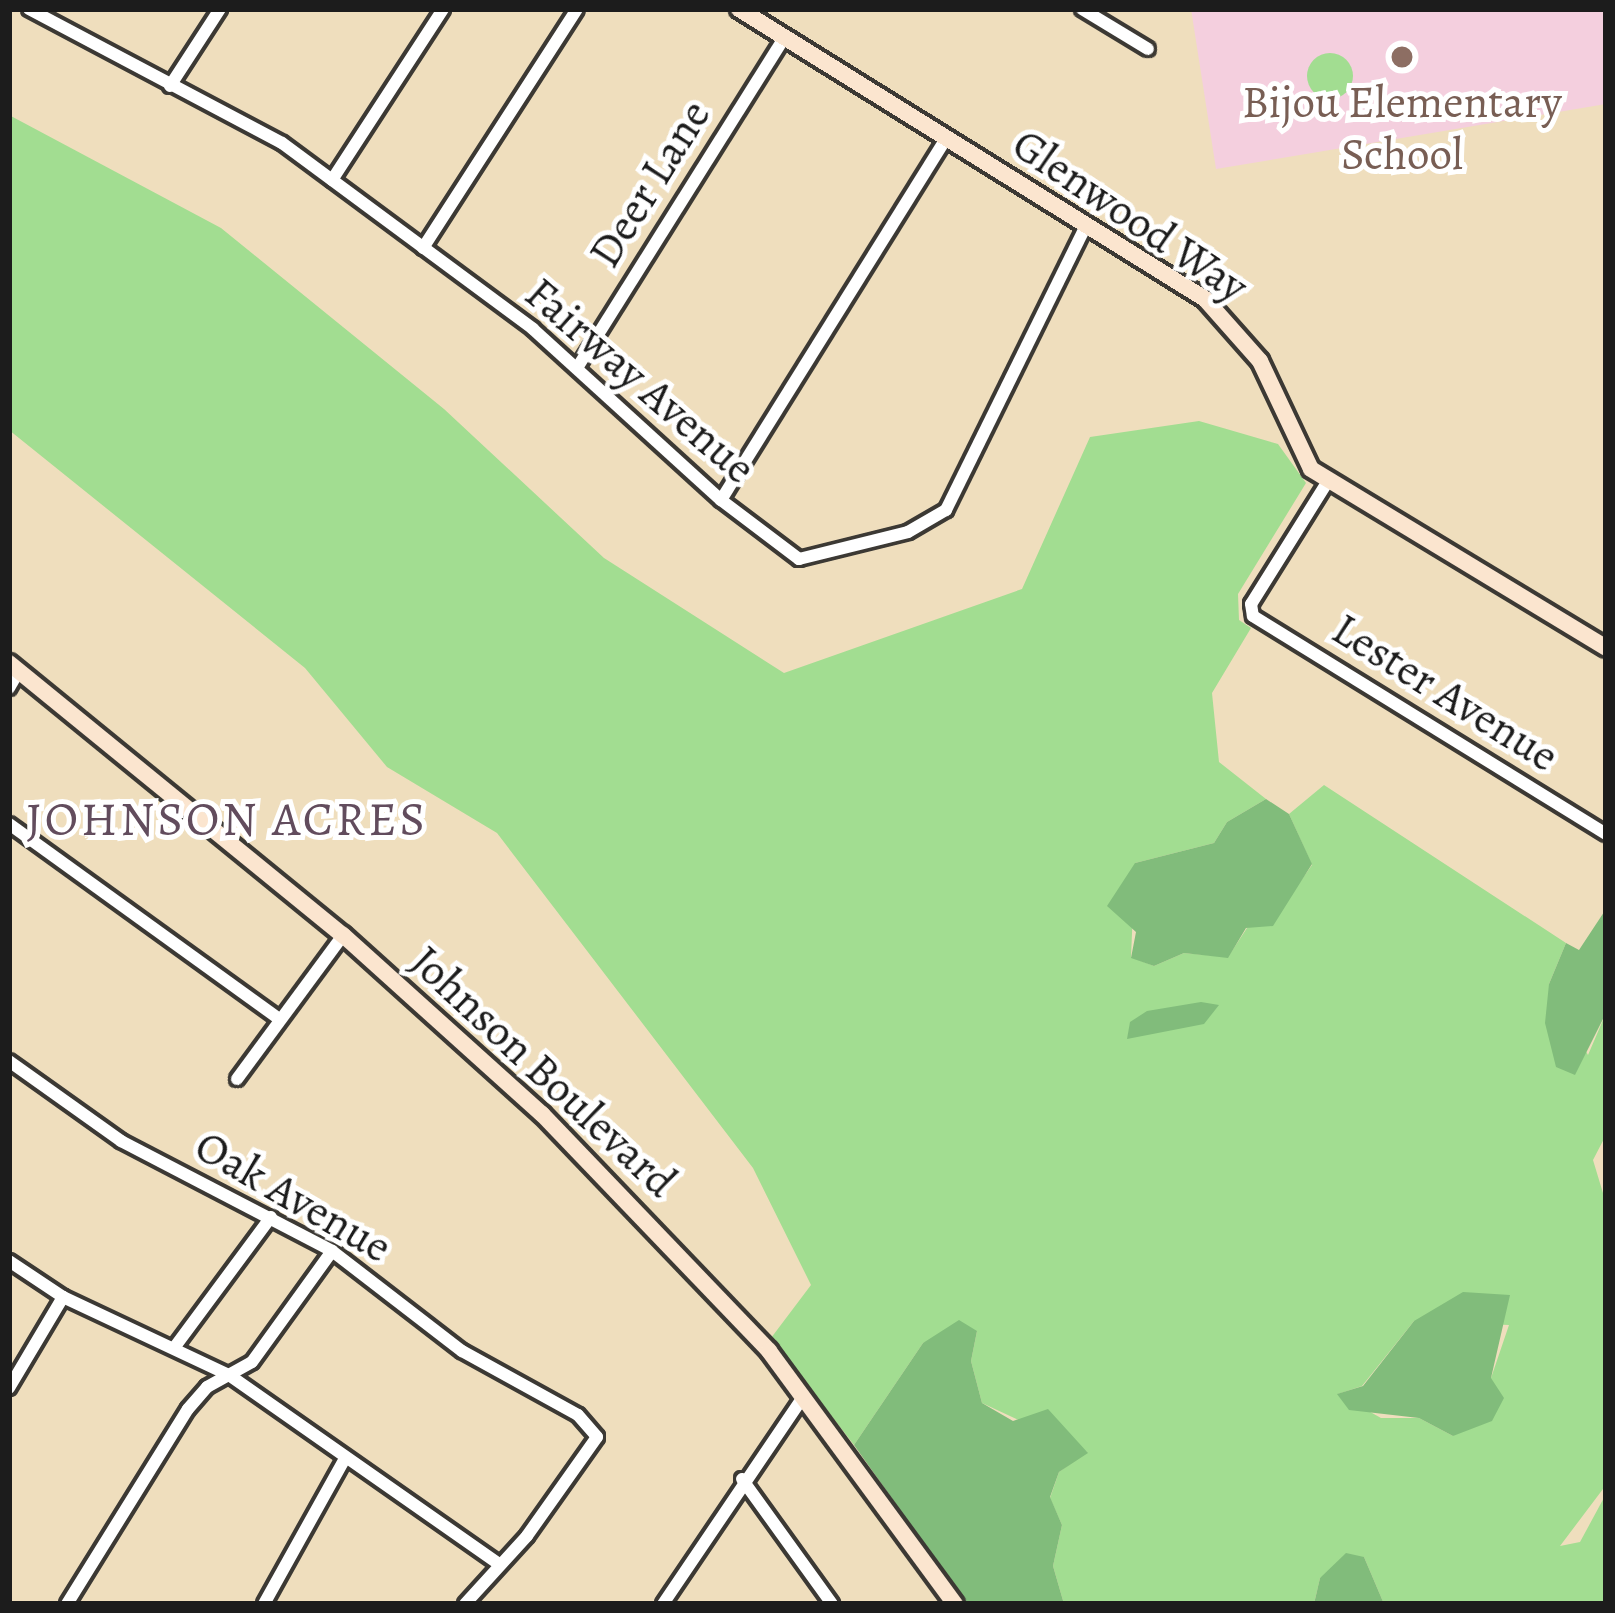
<!DOCTYPE html>
<html>
<head>
<meta charset="utf-8">
<style>
  body { margin:0 }
  #map { position:relative; width:1615px; height:1613px; overflow:hidden; background:#efdebd; font-family:Alegreya,serif }
  div>[style] { position:absolute }
  .built>* { inset:0; background:#f4cfde }
  .green>* { inset:0; background:#a2dd91 }
  .round { border-radius:50% }
  .forest>* { inset:0; background:#81bc7b }
  .roads { filter:drop-shadow(3px 0 #3c3934) drop-shadow(-3px 0 #3c3934) drop-shadow(0 3px #3c3934) drop-shadow(0 -3px #3c3934) }
  .street>* { height:12px; margin:-6px; padding:0 6px; transform-origin:6px; border-radius:6px; background:#fff }
  .secondary>* { height:16px; margin:-8px; padding:0 8px; transform-origin:8px; border-radius:8px; background:#fbe5cf }
  .dots>* { width:33px; height:33px; translate:-50% -50%; box-sizing:border-box; border:6px solid #fff; border-radius:50% }
  span { translate:-50% -50%; white-space:nowrap; text-align:center; line-height:1.15; -webkit-text-stroke:10px #fff; paint-order:stroke }
  .education-label { font-size:45px; color:#785e54 }
  .street-label { font-size:45px; color:#1c1c1c }
  .neighbourhood-label { font-size:48px; color:#624c5d; letter-spacing:3px }
  .frame { position:absolute; inset:0; border:12px solid #1c1c1c; pointer-events:none }
</style>
</head>
<body>
<div id="map">
  <div class="built">
    <i style="clip-path:polygon(1191px 9px,1606px 9px,1606px 104px,1216px 169px)"></i>
  </div>
  <div class="green">
    <i class="round" style="left:1307px;top:53px;width:46px;height:46px"></i>
    <i style="clip-path:polygon(evenodd,9px 115px,221px 228px,444px 409px,604px 558px,784px 673px,1022px 589px,1090px 437px,1199px 421px,1278px 444px,1306px 483px,1238px 594px,1239px 620px,1251px 628px,1212px 693px,1219px 762px,1266px 799px,1227px 822px,1214px 843px,1135px 863px,1131px 957px,1154px 966px,1184px 953px,1228px 957px,1247px 928px,1283px 906px,1312px 865px,1289px 814px,1324px 785px,1566px 943px,1549px 984px,1588px 1055px,1606px 1013px,1606px 1135px,1593px 1160px,1606px 1203px,1606px 1485px,1560px 1546px,1580px 1542px,1606px 1494px,1606px 1604px,1384px 1604px,1364px 1557px,1320px 1578px,1314px 1604px,1064px 1604px,1053px 1566px,1062px 1525px,1050px 1498px,1059px 1472px,1087px 1452px,982px 1403px,971px 1361px,977px 1331px,923px 1343px,854px 1445px,771px 1338px,811px 1285px,753px 1168px,497px 833px,387px 767px,305px 668px,9px 430px,9px 115px,1414px 1321px,1509px 1325px,1491px 1378px,1453px 1436px,1419px 1418px,1381px 1418px,1338px 1394px,1362px 1386px,1414px 1321px)"></i>
  </div>
  <div class="forest">
    <i style="clip-path:polygon(1266px 799px,1289px 814px,1312px 864px,1273px 926px,1246px 928px,1228px 958px,1184px 953px,1154px 966px,1131px 958px,1136px 932px,1107px 906px,1135px 863px,1214px 843px,1227px 822px)"></i>
    <i style="clip-path:polygon(1606px 909px,1606px 1013px,1575px 1075px,1556px 1067px,1545px 1023px,1549px 984px,1566px 943px,1579px 950px)"></i>
    <i style="clip-path:polygon(1201px 1002px,1219px 1005px,1204px 1024px,1127px 1039px,1130px 1022px,1147px 1011px)"></i>
    <i style="clip-path:polygon(1463px 1292px,1510px 1295px,1491px 1378px,1504px 1398px,1492px 1421px,1453px 1436px,1419px 1418px,1349px 1410px,1337px 1394px,1363px 1386px,1414px 1321px)"></i>
    <i style="clip-path:polygon(959px 1320px,977px 1331px,971px 1361px,982px 1403px,1013px 1421px,1048px 1409px,1088px 1453px,1059px 1472px,1050px 1497px,1062px 1525px,1053px 1566px,1064px 1604px,967px 1604px,854px 1445px,923px 1343px)"></i>
    <i style="clip-path:polygon(1346px 1553px,1364px 1557px,1384px 1604px,1314px 1604px,1320px 1578px)"></i>
  </div>
  <div class="roads">
    <div class="street">
      <i style="left:29px;top:9px;width:286px;rotate:27.9deg"></i>
      <i style="left:282px;top:143px;width:312px;rotate:36.5deg"></i>
      <i style="left:533px;top:329px;width:254px;rotate:42.3deg"></i>
      <i style="left:721px;top:500px;width:98px;rotate:37.1deg"></i>
      <i style="left:799px;top:559px;width:112px;rotate:-13.9deg"></i>
      <i style="left:908px;top:532px;width:44px;rotate:-30.1deg"></i>
      <i style="left:946px;top:510px;width:318px;rotate:-63.8deg"></i>
      <i style="left:1082px;top:9px;width:77px;rotate:31.2deg"></i>
      <i style="left:170px;top:86px;width:92px;rotate:-57deg"></i>
      <i style="left:332px;top:180px;width:204px;rotate:-57deg"></i>
      <i style="left:423px;top:248px;width:284px;rotate:-57.2deg"></i>
      <i style="left:577px;top:368px;width:391px;rotate:-57.9deg"></i>
      <i style="left:1328px;top:481px;width:145px;rotate:122deg"></i>
      <i style="left:1251px;top:604px;width:12px;rotate:81deg"></i>
      <i style="left:1253px;top:616px;width:415px;rotate:31.7deg"></i>
      <i style="left:721px;top:500px;width:426px;rotate:-58.1deg"></i>
      <i style="left:9px;top:688px;width:20px;rotate:-60deg"></i>
      <i style="left:9px;top:824px;width:333px;rotate:35.8deg"></i>
      <i style="left:9px;top:1061px;width:138px;rotate:35.5deg"></i>
      <i style="left:121px;top:1141px;width:238px;rotate:27.5deg"></i>
      <i style="left:332px;top:1251px;width:164px;rotate:37.6deg"></i>
      <i style="left:462px;top:1351px;width:132px;rotate:28.9deg"></i>
      <i style="left:578px;top:1415px;width:29px;rotate:49deg"></i>
      <i style="left:597px;top:1437px;width:121px;rotate:125.3deg"></i>
      <i style="left:527px;top:1536px;width:92px;rotate:132.4deg"></i>
      <i style="left:237px;top:1079px;width:179px;rotate:-53.6deg"></i>
      <i style="left:9px;top:1261px;width:65px;rotate:33.7deg"></i>
      <i style="left:63px;top:1297px;width:183px;rotate:25.2deg"></i>
      <i style="left:229px;top:1375px;width:330px;rotate:35deg"></i>
      <i style="left:174px;top:1348px;width:163px;rotate:-53.5deg"></i>
      <i style="left:9px;top:1388px;width:106px;rotate:-59.3deg"></i>
      <i style="left:742px;top:1479px;width:154px;rotate:54.2deg"></i>
      <i style="left:67px;top:1604px;width:229px;rotate:-58.2deg"></i>
      <i style="left:188px;top:1409px;width:29px;rotate:-49deg"></i>
      <i style="left:207px;top:1387px;width:51px;rotate:-29.1deg"></i>
      <i style="left:252px;top:1362px;width:137px;rotate:-54.2deg"></i>
      <i style="left:264px;top:1604px;width:162px;rotate:-60.9deg"></i>
      <i style="left:663px;top:1604px;width:250px;rotate:-55.9deg"></i>
    </div>
    <div class="secondary">
      <i style="left:739px;top:9px;width:549px;rotate:31.89deg"></i>
      <i style="left:1205px;top:299px;width:83px;rotate:48.4deg"></i>
      <i style="left:1260px;top:361px;width:119px;rotate:64.7deg"></i>
      <i style="left:1311px;top:469px;width:345px;rotate:31.2deg"></i>
      <i style="left:9px;top:663px;width:431px;rotate:39.2deg"></i>
      <i style="left:343px;top:935px;width:268px;rotate:42deg"></i>
      <i style="left:542px;top:1114px;width:328px;rotate:46.2deg"></i>
      <i style="left:769px;top:1351px;width:314px;rotate:53.7deg"></i>
    </div>
  </div>
  <div class="dots">
    <i style="left:1402px;top:57px;background:#8d6e63"></i>
  </div>
  <div class="education-label">
    <span style="left:1402px;top:129px">Bijou Elementary<br>School</span>
  </div>
  <div class="street-label">
    <span style="left:650px;top:184px;rotate:-58deg">Deer Lane</span>
    <span style="left:1130px;top:216px;rotate:34deg">Glenwood Way</span>
    <span style="left:640px;top:381px;rotate:41deg">Fairway Avenue</span>
    <span style="left:1445px;top:693px;rotate:32deg">Lester Avenue</span>
    <span style="left:543px;top:1072px;rotate:43deg">Johnson Boulevard</span>
    <span style="left:293px;top:1197px;rotate:30deg">Oak Avenue</span>
  </div>
  <div class="neighbourhood-label">
    <span style="left:227px;top:820px">JOHNSON ACRES</span>
  </div>
  <div class="frame"></div>
</div>
</body>
</html>
